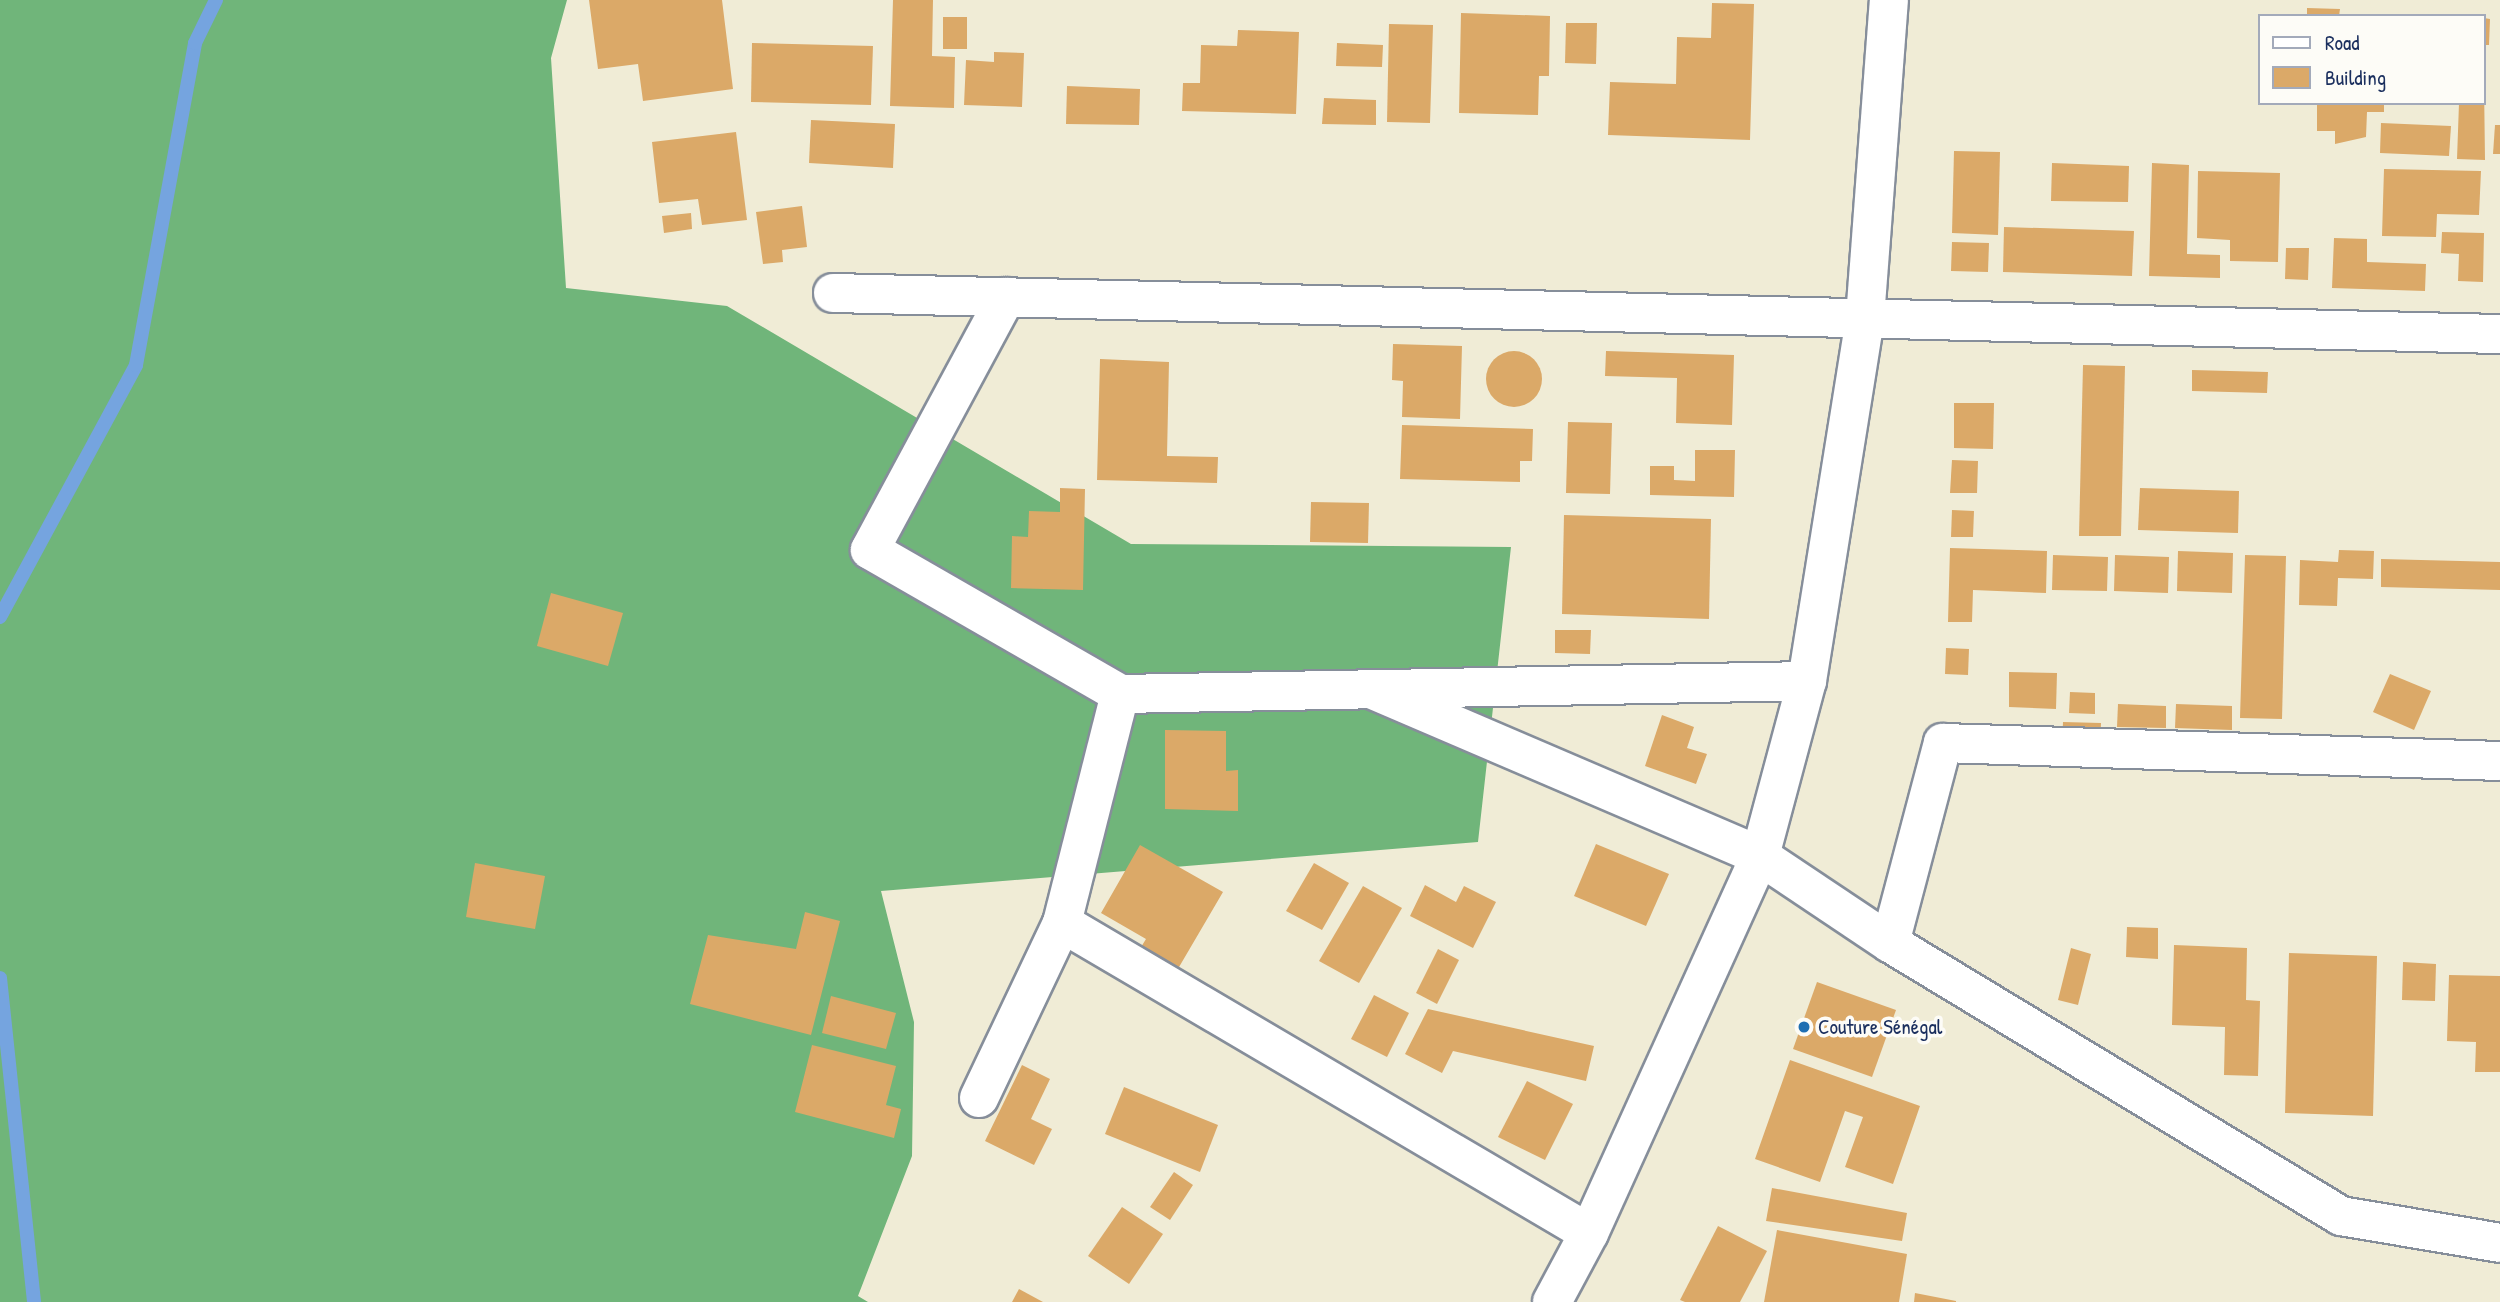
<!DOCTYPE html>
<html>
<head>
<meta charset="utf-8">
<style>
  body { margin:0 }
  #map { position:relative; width:2500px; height:1302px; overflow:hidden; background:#f0ecd6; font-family:"Patrick Hand",sans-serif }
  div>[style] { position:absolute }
  .forest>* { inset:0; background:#70b57a }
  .stream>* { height:14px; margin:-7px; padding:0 7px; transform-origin:7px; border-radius:7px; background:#75a4df }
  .building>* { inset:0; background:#dba968 }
  .round { border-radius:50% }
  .roads { filter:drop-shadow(2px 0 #868e9a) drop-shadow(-2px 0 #868e9a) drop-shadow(0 2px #868e9a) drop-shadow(0 -2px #868e9a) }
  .street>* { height:38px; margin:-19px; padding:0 19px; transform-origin:19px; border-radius:19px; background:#fff }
  .secondary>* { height:38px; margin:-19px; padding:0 19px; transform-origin:19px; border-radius:19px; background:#fff }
  .dots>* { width:19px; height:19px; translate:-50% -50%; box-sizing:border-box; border:4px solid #fdfcf7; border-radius:50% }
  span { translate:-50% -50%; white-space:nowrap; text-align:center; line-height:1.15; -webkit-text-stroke:7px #fdfcf7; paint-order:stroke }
  .poi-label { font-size:21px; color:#1b2f5e }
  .left { translate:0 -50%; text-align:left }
  .legend { position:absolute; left:2258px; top:14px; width:228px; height:91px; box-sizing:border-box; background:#fdfcf7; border:2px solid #a3aaba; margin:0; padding:9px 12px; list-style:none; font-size:21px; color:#1b2f5e }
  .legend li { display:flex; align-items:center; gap:14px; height:35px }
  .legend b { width:35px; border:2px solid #a3aaba }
</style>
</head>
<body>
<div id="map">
  <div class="forest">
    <i style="clip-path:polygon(0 0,567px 0,551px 58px,566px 288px,727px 306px,1131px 544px,1511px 547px,1478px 842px,881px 891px,914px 1022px,912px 1156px,858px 1296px,868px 1302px,0 1302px)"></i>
  </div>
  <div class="stream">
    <i style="left:0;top:617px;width:286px;rotate:-61.6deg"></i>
    <i style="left:136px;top:365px;width:327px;rotate:-79.6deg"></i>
    <i style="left:195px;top:43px;width:48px;rotate:-64deg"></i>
    <i style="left:0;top:978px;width:326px;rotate:84deg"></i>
  </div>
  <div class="building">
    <i style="clip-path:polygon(589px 0,722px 0,733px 89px,643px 101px,638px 64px,598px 69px)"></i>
    <i style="clip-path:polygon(893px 0,933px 0,932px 56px,955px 57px,954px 108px,890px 106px)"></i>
    <i style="clip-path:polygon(1712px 3px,1754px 4px,1750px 140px,1608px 135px,1610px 82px,1676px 84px,1677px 37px,1711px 38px)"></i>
    <i style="clip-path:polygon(2307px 8px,2340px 9px,2339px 16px,2307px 16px)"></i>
    <i style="clip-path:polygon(1461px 13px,1550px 16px,1549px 76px,1539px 76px,1538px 115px,1459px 113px)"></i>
    <i style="clip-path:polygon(943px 17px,967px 17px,967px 49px,943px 49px)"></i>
    <i style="clip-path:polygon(2484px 18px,2490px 19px,2489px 45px,2484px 45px)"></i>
    <i style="clip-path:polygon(1566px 23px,1597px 23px,1596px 64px,1565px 63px)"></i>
    <i style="clip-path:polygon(1389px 24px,1433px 25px,1430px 123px,1387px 122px)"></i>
    <i style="clip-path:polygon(1238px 30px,1299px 32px,1296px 114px,1182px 111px,1183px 83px,1200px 83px,1201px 45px,1237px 46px)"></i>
    <i style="clip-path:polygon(752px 43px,873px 46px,871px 105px,751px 102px)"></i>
    <i style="clip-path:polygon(1337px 43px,1383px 45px,1382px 67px,1336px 66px)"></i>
    <i style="clip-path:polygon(994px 52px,1024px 53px,1022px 107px,964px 105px,966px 60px,994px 62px)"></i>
    <i style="clip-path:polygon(2484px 82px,2485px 160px,2457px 159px,2459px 103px,2484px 103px)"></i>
    <i style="clip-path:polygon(1067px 86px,1140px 89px,1139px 125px,1066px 124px)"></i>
    <i style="clip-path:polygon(1324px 98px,1376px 100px,1376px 125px,1322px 124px)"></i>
    <i style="clip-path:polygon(2317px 103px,2384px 103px,2384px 112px,2367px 112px,2366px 137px,2335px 144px,2335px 131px,2317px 131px)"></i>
    <i style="clip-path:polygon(811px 120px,895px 124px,893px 168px,809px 163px)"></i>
    <i style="clip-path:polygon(2381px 123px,2451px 126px,2449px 156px,2380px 153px)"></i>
    <i style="clip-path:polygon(2495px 125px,2500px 125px,2500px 154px,2493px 154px)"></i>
    <i style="clip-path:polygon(736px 132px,747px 220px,702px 225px,698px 199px,659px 203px,652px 142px)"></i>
    <i style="clip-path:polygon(1954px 151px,2000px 152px,1998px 235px,1952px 233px)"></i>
    <i style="clip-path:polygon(2052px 163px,2129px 166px,2128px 202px,2051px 201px)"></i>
    <i style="clip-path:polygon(2152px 163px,2189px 165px,2187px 254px,2220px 255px,2220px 278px,2149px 276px)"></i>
    <i style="clip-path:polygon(2384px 169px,2481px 171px,2479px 215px,2437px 214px,2436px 237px,2382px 236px)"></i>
    <i style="clip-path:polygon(2198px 171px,2280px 173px,2278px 262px,2230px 261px,2230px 240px,2197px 238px)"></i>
    <i style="clip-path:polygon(802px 206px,807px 247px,782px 250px,783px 262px,763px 264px,756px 212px)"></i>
    <i style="clip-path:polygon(691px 213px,692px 229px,664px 233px,662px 216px)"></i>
    <i style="clip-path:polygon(2004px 227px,2134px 231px,2132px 276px,2003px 272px)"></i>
    <i style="clip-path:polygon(2442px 232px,2484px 233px,2483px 282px,2458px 281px,2459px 254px,2441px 253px)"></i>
    <i style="clip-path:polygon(2334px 238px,2367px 239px,2367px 262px,2426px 264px,2425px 291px,2332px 288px)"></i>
    <i style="clip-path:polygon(1952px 242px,1989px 243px,1988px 272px,1951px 271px)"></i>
    <i style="clip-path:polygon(2286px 248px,2309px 248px,2308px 280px,2285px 279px)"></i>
    <i style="clip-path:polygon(1393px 344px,1462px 346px,1460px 419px,1402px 417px,1403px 381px,1392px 380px)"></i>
    <i class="round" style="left:1486px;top:351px;width:56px;height:56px"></i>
    <i style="clip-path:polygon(1606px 351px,1734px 355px,1732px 425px,1676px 423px,1677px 378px,1605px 376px)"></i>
    <i style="clip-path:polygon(1100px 359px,1169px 362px,1167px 456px,1218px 457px,1217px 483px,1097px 480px)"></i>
    <i style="clip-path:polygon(2083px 365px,2125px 366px,2121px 536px,2079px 536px)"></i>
    <i style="clip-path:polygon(2192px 370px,2268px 372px,2267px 393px,2192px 391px)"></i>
    <i style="clip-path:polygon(1954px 403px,1994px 403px,1993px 449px,1954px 448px)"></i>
    <i style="clip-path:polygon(1568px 422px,1612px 423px,1610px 494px,1566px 493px)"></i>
    <i style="clip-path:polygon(1402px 425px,1533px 429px,1532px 461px,1520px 461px,1520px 482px,1400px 479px)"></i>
    <i style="clip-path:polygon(1695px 450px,1735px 450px,1734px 497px,1650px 495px,1650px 466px,1674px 466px,1674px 480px,1695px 481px)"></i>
    <i style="clip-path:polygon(1952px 460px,1978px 461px,1977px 493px,1950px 493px)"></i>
    <i style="clip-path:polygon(1060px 488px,1085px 489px,1083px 590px,1011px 588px,1012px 536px,1028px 537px,1029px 511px,1060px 512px)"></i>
    <i style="clip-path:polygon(2140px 488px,2239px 491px,2238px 533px,2138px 530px)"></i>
    <i style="clip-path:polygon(1311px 502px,1369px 503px,1368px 543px,1310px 542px)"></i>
    <i style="clip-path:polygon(1952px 510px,1974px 511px,1973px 537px,1951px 537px)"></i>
    <i style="clip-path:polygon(1564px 515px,1711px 519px,1709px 619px,1562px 614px)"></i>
    <i style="clip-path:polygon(1950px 548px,2047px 551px,2046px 593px,1973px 590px,1972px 622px,1948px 622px)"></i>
    <i style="clip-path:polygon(2339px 550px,2374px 551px,2373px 579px,2338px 578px,2337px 606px,2299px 605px,2300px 560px,2338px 562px)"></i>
    <i style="clip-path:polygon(2178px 551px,2233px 553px,2232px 593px,2177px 591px)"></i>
    <i style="clip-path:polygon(2053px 555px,2108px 557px,2107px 591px,2052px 590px)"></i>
    <i style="clip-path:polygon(2115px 555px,2169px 557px,2168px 593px,2114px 591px)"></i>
    <i style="clip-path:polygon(2245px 555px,2286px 556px,2282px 719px,2240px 718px)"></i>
    <i style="clip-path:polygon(2381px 559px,2500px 562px,2500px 590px,2381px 587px)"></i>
    <i style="clip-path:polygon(551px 593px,623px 613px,608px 666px,537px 646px)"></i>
    <i style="clip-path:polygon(1555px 630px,1591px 630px,1590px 654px,1555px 653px)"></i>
    <i style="clip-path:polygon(1946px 648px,1969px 649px,1968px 675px,1945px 674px)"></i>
    <i style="clip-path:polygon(2009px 672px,2057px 673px,2056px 709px,2009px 707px)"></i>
    <i style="clip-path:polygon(2390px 674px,2431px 691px,2414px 730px,2373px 712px)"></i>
    <i style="clip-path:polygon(2070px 692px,2095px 693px,2095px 714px,2069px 713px)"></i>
    <i style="clip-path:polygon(2118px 704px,2166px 706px,2166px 728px,2117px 727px)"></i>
    <i style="clip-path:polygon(2176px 704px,2232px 706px,2232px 730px,2175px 728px)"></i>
    <i style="clip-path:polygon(1662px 715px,1694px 727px,1687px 748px,1707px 754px,1696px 784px,1645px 766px)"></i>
    <i style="clip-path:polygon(2063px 722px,2101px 723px,2100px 746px,2062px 745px)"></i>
    <i style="clip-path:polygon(1165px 730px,1226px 731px,1226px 771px,1238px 770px,1238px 811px,1165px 809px)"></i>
    <i style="clip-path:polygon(1596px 844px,1669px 874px,1646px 926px,1574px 896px)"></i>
    <i style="clip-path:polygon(1140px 845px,1223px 892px,1172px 979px,1135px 957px,1146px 939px,1101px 913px)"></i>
    <i style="clip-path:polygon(475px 863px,545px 876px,535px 929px,466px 917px)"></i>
    <i style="clip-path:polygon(1314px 863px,1349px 883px,1322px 930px,1286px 911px)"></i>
    <i style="clip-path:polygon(1425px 885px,1456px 902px,1464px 886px,1496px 902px,1473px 948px,1410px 916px)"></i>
    <i style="clip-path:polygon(1363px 886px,1402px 908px,1359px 983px,1319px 961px)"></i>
    <i style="clip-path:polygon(805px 912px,840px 921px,811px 1035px,690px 1004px,708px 935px,796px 949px)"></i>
    <i style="clip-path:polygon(2127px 927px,2158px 928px,2158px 959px,2126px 957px)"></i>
    <i style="clip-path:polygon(2174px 945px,2247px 948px,2246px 1000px,2260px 1001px,2258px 1076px,2224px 1075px,2225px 1027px,2172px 1025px)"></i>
    <i style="clip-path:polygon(2071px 948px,2091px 954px,2078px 1005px,2058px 1000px)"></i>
    <i style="clip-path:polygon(1438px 949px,1459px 960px,1437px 1004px,1416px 993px)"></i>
    <i style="clip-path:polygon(2289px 953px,2377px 956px,2373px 1116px,2285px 1113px)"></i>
    <i style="clip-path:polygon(2403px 962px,2436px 964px,2435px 1001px,2402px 1000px)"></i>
    <i style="clip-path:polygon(2449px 975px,2500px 976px,2500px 1072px,2475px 1072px,2476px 1042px,2447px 1041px)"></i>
    <i style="clip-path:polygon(1817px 982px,1896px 1010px,1872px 1077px,1793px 1049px)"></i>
    <i style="clip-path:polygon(1374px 995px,1409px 1013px,1387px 1057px,1351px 1039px)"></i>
    <i style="clip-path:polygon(831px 996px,896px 1013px,886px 1049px,822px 1033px)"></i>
    <i style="clip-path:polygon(1428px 1009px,1594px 1046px,1586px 1081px,1453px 1051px,1442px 1073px,1405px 1054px)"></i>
    <i style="clip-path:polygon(812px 1045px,896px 1066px,886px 1105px,901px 1109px,894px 1138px,795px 1112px)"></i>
    <i style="clip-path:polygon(1790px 1060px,1920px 1106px,1893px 1184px,1845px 1167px,1863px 1117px,1845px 1111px,1820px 1182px,1755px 1159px)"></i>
    <i style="clip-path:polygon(1022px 1065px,1050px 1079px,1031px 1119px,1052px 1129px,1034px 1165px,985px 1141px)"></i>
    <i style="clip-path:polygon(1527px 1081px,1573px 1104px,1545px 1160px,1498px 1137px)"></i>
    <i style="clip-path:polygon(1124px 1087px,1218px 1125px,1200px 1172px,1105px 1134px)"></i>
    <i style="clip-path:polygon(1174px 1172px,1193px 1185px,1170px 1220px,1150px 1207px)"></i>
    <i style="clip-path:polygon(1772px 1188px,1907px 1213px,1902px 1241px,1766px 1221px)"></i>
    <i style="clip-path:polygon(1122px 1207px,1163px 1234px,1129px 1284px,1088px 1256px)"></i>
    <i style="clip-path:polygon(1718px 1226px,1767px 1251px,1740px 1302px,1685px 1302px,1680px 1300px)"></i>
    <i style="clip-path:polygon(1777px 1230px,1907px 1254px,1899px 1302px,1764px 1302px)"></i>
    <i style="clip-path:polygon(1019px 1289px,1043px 1302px,1012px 1302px)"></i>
    <i style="clip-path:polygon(1915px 1293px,1956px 1301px,1956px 1302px,1914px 1302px)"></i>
  </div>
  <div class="roads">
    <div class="street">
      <i style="left:833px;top:293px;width:1668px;rotate:1.41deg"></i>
      <i style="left:1006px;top:297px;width:287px;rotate:118.3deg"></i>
      <i style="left:870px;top:550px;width:289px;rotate:29.9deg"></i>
      <i style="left:1120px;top:694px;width:687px;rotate:-1.08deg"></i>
      <i style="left:1373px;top:690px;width:421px;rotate:23.2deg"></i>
      <i style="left:1760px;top:856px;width:156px;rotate:33.8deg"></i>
      <i style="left:1890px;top:943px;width:527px;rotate:31.19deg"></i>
      <i style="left:2341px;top:1216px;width:161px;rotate:9.6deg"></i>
      <i style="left:1062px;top:923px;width:611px;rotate:30.47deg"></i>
      <i style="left:1890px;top:943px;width:207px;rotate:-75.2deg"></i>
      <i style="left:1943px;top:743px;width:557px;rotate:1.85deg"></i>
      <i style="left:979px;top:1098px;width:194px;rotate:-64.6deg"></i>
      <i style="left:1062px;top:923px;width:236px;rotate:-75.8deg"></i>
    </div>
    <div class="secondary">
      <i style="left:1552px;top:1302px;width:78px;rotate:-61.8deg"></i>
      <i style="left:1589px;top:1233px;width:414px;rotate:-65.6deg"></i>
      <i style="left:1760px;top:856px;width:181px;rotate:-75deg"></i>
      <i style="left:1807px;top:681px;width:368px;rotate:-80.9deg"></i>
      <i style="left:1865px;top:318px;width:319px;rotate:-85.7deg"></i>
    </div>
  </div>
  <div class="dots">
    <i style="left:1804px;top:1027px;background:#1f6fb2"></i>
  </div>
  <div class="poi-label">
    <span class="left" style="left:1818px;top:1027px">Couture Sénégal</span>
  </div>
  <ul class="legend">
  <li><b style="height:9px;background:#fff"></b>Road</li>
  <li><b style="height:19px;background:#dba968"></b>Building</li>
  </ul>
</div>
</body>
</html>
